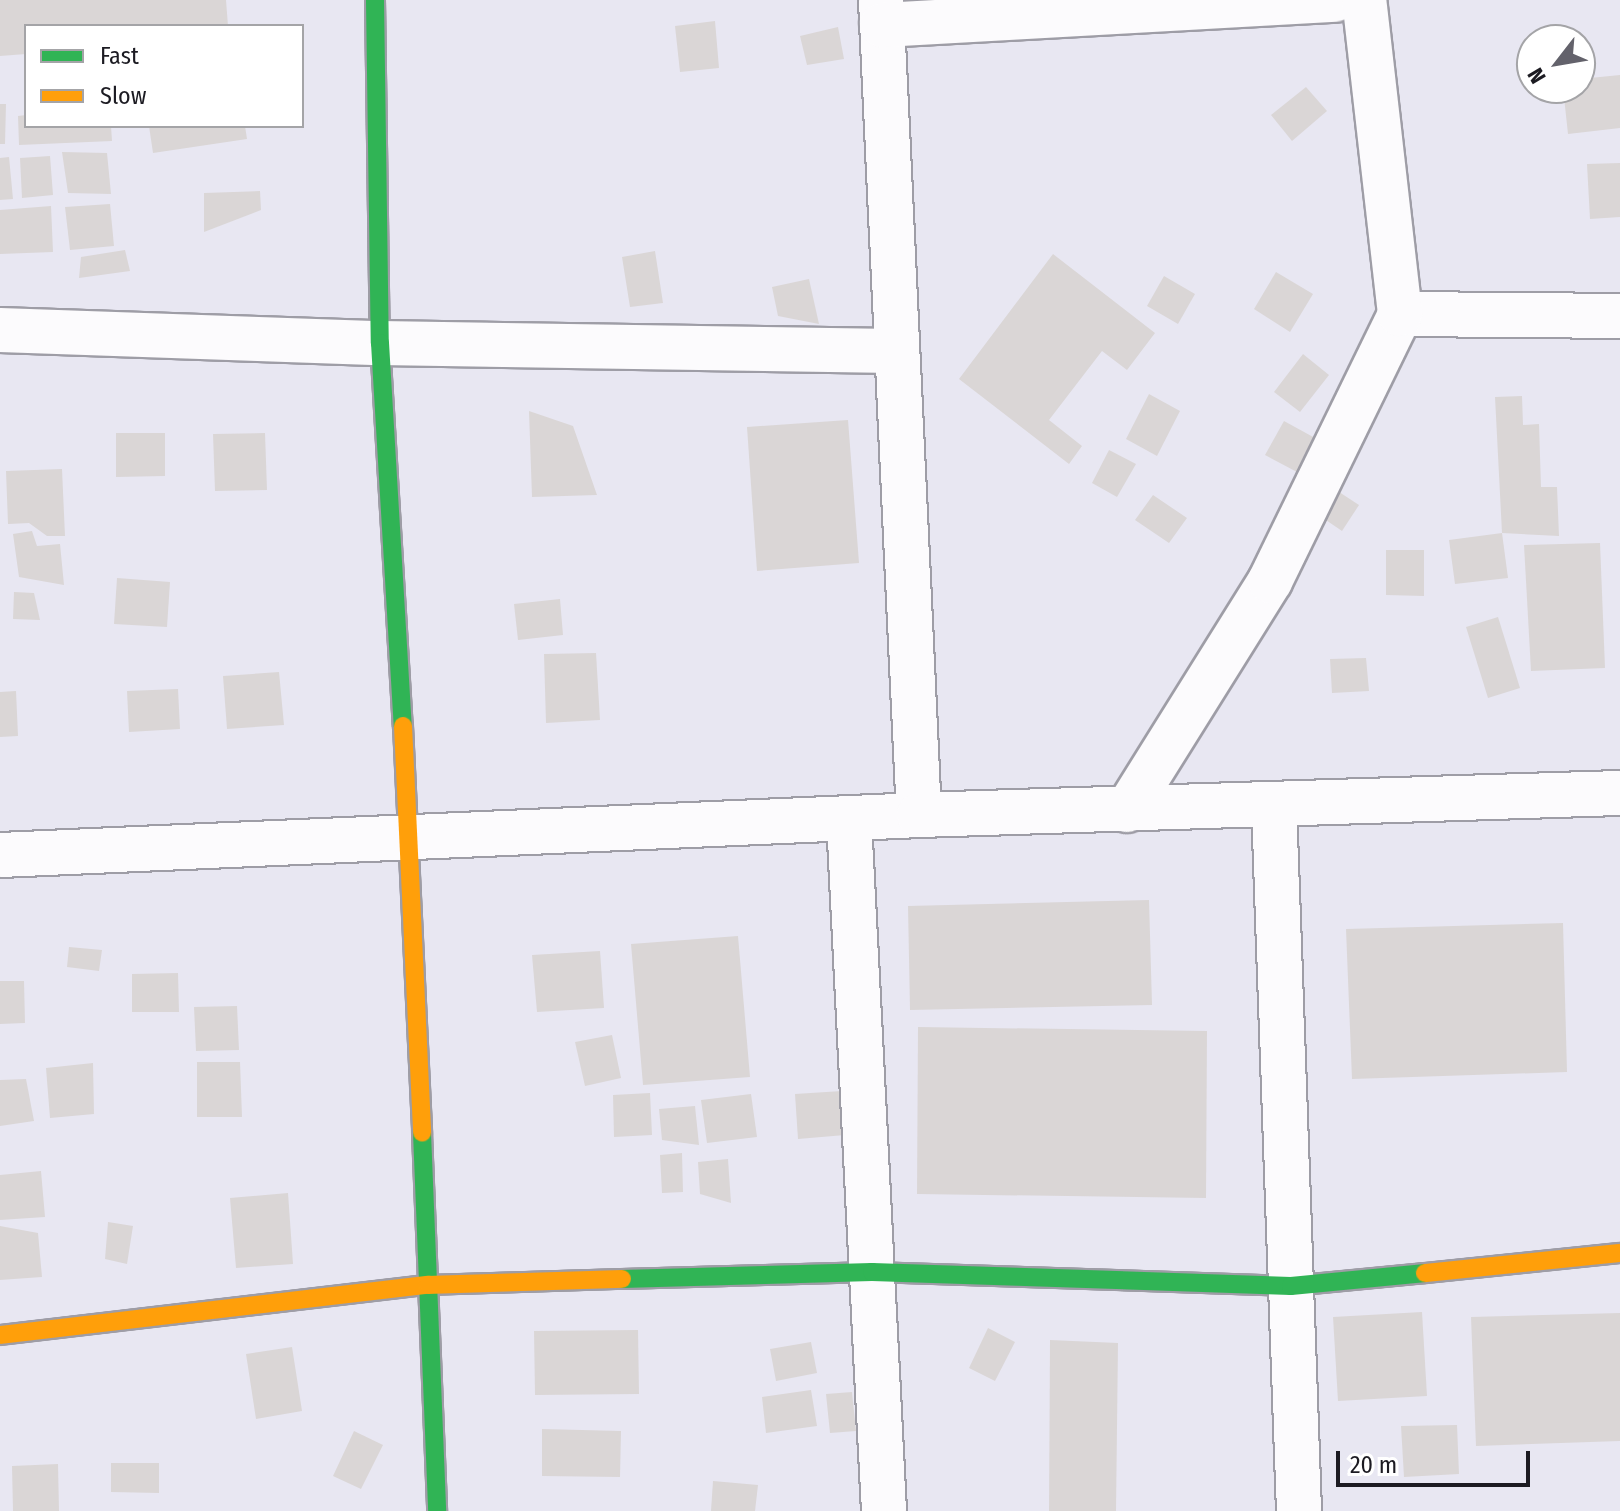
<!DOCTYPE html>
<html>
<head>
<meta charset="utf-8">
<style>
  body { margin:0 }
  #map { position:relative; width:1620px; height:1511px; overflow:hidden; background:#e8e7f2; font-family:"Fira Sans Condensed",sans-serif }
  div>[style] { position:absolute }
  .building>* { inset:0; background:#dad6d6 }
  .roads { filter:drop-shadow(2px 0 #9e9da6) drop-shadow(-2px 0 #9e9da6) drop-shadow(0 2px #9e9da6) drop-shadow(0 -2px #9e9da6) }
  .street>* { height:44px; margin:-22px; padding:0 22px; transform-origin:22px; border-radius:22px; background:#fcfbfd }
  .fast>* { height:18px; margin:-9px; padding:0 9px; transform-origin:9px; border-radius:9px; background:#30b455 }
  .slow>* { height:18px; margin:-9px; padding:0 9px; transform-origin:9px; border-radius:9px; background:#ff9f0a }
  span { translate:-50% -50%; white-space:nowrap; text-align:center; line-height:1.15; -webkit-text-stroke:8px #fff; paint-order:stroke }
  .legend { position:absolute; left:24px; top:24px; width:280px; height:104px; box-sizing:border-box; background:#fff; border:2px solid #a4a4a7; margin:0; padding:10px 14px; list-style:none; font-size:24px; color:#1c1b22 }
  .legend li { display:flex; align-items:center; gap:16px; height:40px }
  .legend b { width:40px; border:2px solid #a4a4a7 }
  .north { position:absolute; left:1516px; top:24px; width:80px; height:80px; box-sizing:border-box; background:#fff; border:2px solid #a4a4a7; border-radius:50%; rotate:239deg; font-size:22px; font-weight:700; line-height:32px; text-align:center; color:#1c1b22 }
  .north::after { content:''; display:block; margin:auto; width:28px; height:36px; background:#63626b; clip-path:polygon(50% 0,100% 100%,50% 72%,0 100%) }
  .scale { position:absolute; left:1336px; top:1451px; width:194px; height:36px; box-sizing:border-box; border:4px solid #1c1b22; border-top:0; padding-left:10px; font-size:24px; line-height:28px; white-space:nowrap; color:#1c1b22; -webkit-text-stroke:6px #fff; paint-order:stroke }
</style>
</head>
<body>
<div id="map">
  <div class="building">
    <i style="clip-path:polygon(0 0,226px 0,228px 26px,26px 26px,26px 54px,0 56px)"></i>
    <i style="clip-path:polygon(715px 21px,719px 68px,680px 72px,675px 26px)"></i>
    <i style="clip-path:polygon(838px 27px,844px 59px,807px 65px,800px 36px)"></i>
    <i style="clip-path:polygon(1620px 75px,1620px 128px,1568px 134px,1563px 88px,1580px 88px,1580px 79px)"></i>
    <i style="clip-path:polygon(1306px 87px,1327px 111px,1292px 141px,1271px 115px)"></i>
    <i style="clip-path:polygon(0 104px,6px 104px,5px 144px,0 144px)"></i>
    <i style="clip-path:polygon(26px 115px,26px 126px,111px 126px,112px 141px,19px 145px,18px 116px)"></i>
    <i style="clip-path:polygon(149px 126px,245px 126px,247px 139px,153px 153px)"></i>
    <i style="clip-path:polygon(62px 152px,107px 153px,111px 194px,68px 193px)"></i>
    <i style="clip-path:polygon(50px 156px,53px 195px,22px 198px,20px 158px)"></i>
    <i style="clip-path:polygon(9px 157px,13px 199px,0 200px,0 158px)"></i>
    <i style="clip-path:polygon(1620px 163px,1620px 217px,1590px 219px,1587px 164px)"></i>
    <i style="clip-path:polygon(260px 191px,261px 210px,204px 232px,204px 193px)"></i>
    <i style="clip-path:polygon(110px 204px,114px 246px,70px 250px,65px 207px)"></i>
    <i style="clip-path:polygon(51px 206px,53px 252px,0 254px,0 210px)"></i>
    <i style="clip-path:polygon(125px 250px,130px 271px,79px 278px,81px 257px)"></i>
    <i style="clip-path:polygon(655px 251px,663px 303px,630px 307px,622px 257px)"></i>
    <i style="clip-path:polygon(1053px 254px,1155px 333px,1127px 370px,1102px 351px,1049px 420px,1082px 446px,1069px 464px,959px 379px)"></i>
    <i style="clip-path:polygon(1276px 272px,1313px 294px,1290px 332px,1254px 309px)"></i>
    <i style="clip-path:polygon(1164px 276px,1195px 294px,1178px 324px,1147px 306px)"></i>
    <i style="clip-path:polygon(809px 279px,819px 324px,778px 316px,772px 287px)"></i>
    <i style="clip-path:polygon(1303px 354px,1329px 375px,1300px 412px,1274px 392px)"></i>
    <i style="clip-path:polygon(1149px 394px,1180px 411px,1157px 456px,1126px 439px)"></i>
    <i style="clip-path:polygon(1522px 396px,1523px 425px,1539px 424px,1541px 487px,1557px 487px,1559px 536px,1502px 533px,1495px 397px)"></i>
    <i style="clip-path:polygon(529px 411px,573px 426px,597px 495px,532px 497px)"></i>
    <i style="clip-path:polygon(848px 420px,859px 563px,757px 571px,747px 427px)"></i>
    <i style="clip-path:polygon(1284px 421px,1315px 438px,1297px 472px,1265px 455px)"></i>
    <i style="clip-path:polygon(116px 433px,165px 433px,165px 476px,116px 477px)"></i>
    <i style="clip-path:polygon(265px 433px,267px 490px,215px 491px,213px 434px)"></i>
    <i style="clip-path:polygon(1109px 450px,1136px 464px,1117px 497px,1092px 483px)"></i>
    <i style="clip-path:polygon(62px 469px,65px 536px,47px 536px,29px 523px,8px 524px,6px 471px)"></i>
    <i style="clip-path:polygon(1336px 490px,1359px 505px,1342px 531px,1320px 516px)"></i>
    <i style="clip-path:polygon(1153px 495px,1187px 518px,1169px 543px,1135px 520px)"></i>
    <i style="clip-path:polygon(32px 531px,37px 546px,60px 544px,64px 585px,19px 577px,13px 534px)"></i>
    <i style="clip-path:polygon(1502px 533px,1508px 578px,1455px 584px,1449px 540px)"></i>
    <i style="clip-path:polygon(1600px 543px,1605px 668px,1531px 671px,1524px 545px)"></i>
    <i style="clip-path:polygon(1386px 550px,1424px 550px,1424px 596px,1386px 595px)"></i>
    <i style="clip-path:polygon(117px 578px,170px 582px,167px 627px,114px 624px)"></i>
    <i style="clip-path:polygon(14px 592px,34px 593px,40px 620px,13px 619px)"></i>
    <i style="clip-path:polygon(560px 599px,563px 635px,518px 640px,514px 604px)"></i>
    <i style="clip-path:polygon(1498px 617px,1520px 688px,1488px 698px,1466px 627px)"></i>
    <i style="clip-path:polygon(596px 653px,600px 720px,546px 723px,544px 654px)"></i>
    <i style="clip-path:polygon(1366px 658px,1369px 691px,1332px 693px,1330px 659px)"></i>
    <i style="clip-path:polygon(279px 672px,284px 725px,227px 729px,223px 676px)"></i>
    <i style="clip-path:polygon(178px 689px,180px 729px,129px 732px,127px 691px)"></i>
    <i style="clip-path:polygon(16px 691px,18px 736px,0 737px,0 692px)"></i>
    <i style="clip-path:polygon(1149px 900px,1152px 1005px,910px 1010px,908px 906px)"></i>
    <i style="clip-path:polygon(1563px 923px,1567px 1072px,1352px 1079px,1346px 929px)"></i>
    <i style="clip-path:polygon(738px 936px,750px 1077px,643px 1085px,631px 944px)"></i>
    <i style="clip-path:polygon(69px 947px,102px 950px,99px 971px,67px 967px)"></i>
    <i style="clip-path:polygon(600px 951px,604px 1008px,537px 1012px,532px 955px)"></i>
    <i style="clip-path:polygon(178px 973px,179px 1012px,132px 1012px,132px 974px)"></i>
    <i style="clip-path:polygon(0 981px,24px 981px,25px 1023px,0 1024px)"></i>
    <i style="clip-path:polygon(237px 1006px,239px 1050px,196px 1051px,194px 1007px)"></i>
    <i style="clip-path:polygon(918px 1027px,1207px 1031px,1206px 1198px,917px 1194px)"></i>
    <i style="clip-path:polygon(612px 1035px,621px 1078px,585px 1086px,575px 1042px)"></i>
    <i style="clip-path:polygon(197px 1062px,240px 1062px,242px 1117px,197px 1117px)"></i>
    <i style="clip-path:polygon(93px 1063px,94px 1114px,50px 1118px,46px 1068px)"></i>
    <i style="clip-path:polygon(26px 1079px,34px 1121px,0 1126px,0 1080px)"></i>
    <i style="clip-path:polygon(842px 1091px,845px 1135px,798px 1139px,795px 1094px)"></i>
    <i style="clip-path:polygon(650px 1093px,652px 1135px,614px 1137px,613px 1095px)"></i>
    <i style="clip-path:polygon(751px 1094px,757px 1137px,707px 1143px,701px 1100px)"></i>
    <i style="clip-path:polygon(695px 1106px,699px 1145px,662px 1140px,659px 1109px)"></i>
    <i style="clip-path:polygon(682px 1153px,683px 1192px,662px 1193px,660px 1155px)"></i>
    <i style="clip-path:polygon(728px 1159px,731px 1203px,700px 1194px,698px 1162px)"></i>
    <i style="clip-path:polygon(41px 1171px,45px 1217px,0 1220px,0 1175px)"></i>
    <i style="clip-path:polygon(288px 1193px,293px 1264px,236px 1268px,230px 1198px)"></i>
    <i style="clip-path:polygon(108px 1222px,133px 1226px,127px 1264px,105px 1259px)"></i>
    <i style="clip-path:polygon(0 1226px,38px 1233px,42px 1277px,0 1280px)"></i>
    <i style="clip-path:polygon(1422px 1312px,1427px 1396px,1338px 1401px,1333px 1317px)"></i>
    <i style="clip-path:polygon(1620px 1313px,1620px 1441px,1476px 1446px,1471px 1317px)"></i>
    <i style="clip-path:polygon(988px 1328px,1015px 1342px,995px 1381px,969px 1368px)"></i>
    <i style="clip-path:polygon(638px 1330px,639px 1394px,535px 1395px,534px 1331px)"></i>
    <i style="clip-path:polygon(1050px 1340px,1118px 1343px,1116px 1511px,1049px 1511px)"></i>
    <i style="clip-path:polygon(811px 1342px,817px 1373px,776px 1381px,770px 1349px)"></i>
    <i style="clip-path:polygon(292px 1347px,302px 1411px,256px 1419px,246px 1354px)"></i>
    <i style="clip-path:polygon(811px 1390px,817px 1426px,766px 1433px,762px 1397px)"></i>
    <i style="clip-path:polygon(852px 1392px,856px 1431px,830px 1433px,826px 1394px)"></i>
    <i style="clip-path:polygon(1457px 1425px,1459px 1474px,1404px 1477px,1401px 1426px)"></i>
    <i style="clip-path:polygon(542px 1429px,621px 1431px,620px 1477px,542px 1476px)"></i>
    <i style="clip-path:polygon(354px 1431px,383px 1445px,361px 1489px,333px 1476px)"></i>
    <i style="clip-path:polygon(111px 1463px,159px 1463px,159px 1493px,111px 1492px)"></i>
    <i style="clip-path:polygon(58px 1464px,59px 1511px,13px 1511px,12px 1466px)"></i>
    <i style="clip-path:polygon(713px 1481px,758px 1485px,755px 1511px,711px 1511px)"></i>
  </div>
  <div class="roads">
    <div class="street">
      <i style="left:881px;top:0;width:816px;rotate:87.33deg"></i>
      <i style="left:882px;top:25px;width:454px;rotate:-3.2deg"></i>
      <i style="left:1400px;top:314px;width:220px;rotate:0.5deg"></i>
      <i style="left:0;top:330px;width:380px;rotate:2deg"></i>
      <i style="left:380px;top:343px;width:515px;rotate:0.89deg"></i>
      <i style="left:1274px;top:806px;width:705px;rotate:87.97deg"></i>
      <i style="left:1127px;top:810px;width:270px;rotate:-58deg"></i>
      <i style="left:1270px;top:581px;width:297px;rotate:-64deg"></i>
      <i style="left:1400px;top:314px;width:316px;rotate:-96.5deg"></i>
      <i style="left:849px;top:820px;width:692px;rotate:87.1deg"></i>
      <i style="left:0;top:855px;width:920px;rotate:-2.49deg"></i>
      <i style="left:919px;top:815px;width:701px;rotate:-1.8deg"></i>
    </div>
    <div class="fast">
      <i style="left:375px;top:0;width:343px;rotate:89.2deg"></i>
      <i style="left:380px;top:343px;width:384px;rotate:86.6deg"></i>
      <i style="left:422px;top:1133px;width:378px;rotate:87.7deg"></i>
      <i style="left:622px;top:1279px;width:250px;rotate:-1.6deg"></i>
      <i style="left:872px;top:1272px;width:419px;rotate:1.9deg"></i>
      <i style="left:1291px;top:1286px;width:135px;rotate:-5.5deg"></i>
    </div>
    <div class="slow">
      <i style="left:403px;top:726px;width:407px;rotate:87.3deg"></i>
      <i style="left:1425px;top:1273px;width:196px;rotate:-5.9deg"></i>
      <i style="left:0;top:1335px;width:431px;rotate:-6.7deg"></i>
      <i style="left:428px;top:1285px;width:194px;rotate:-1.8deg"></i>
    </div>
  </div>
  <ul class="legend">
  <li><b style="height:10px;background:#30b455"></b>Fast</li>
  <li><b style="height:10px;background:#ff9f0a"></b>Slow</li>
  </ul>
  <div class="north">N</div>
  <div class="scale">20 m</div>
</div>
</body>
</html>
